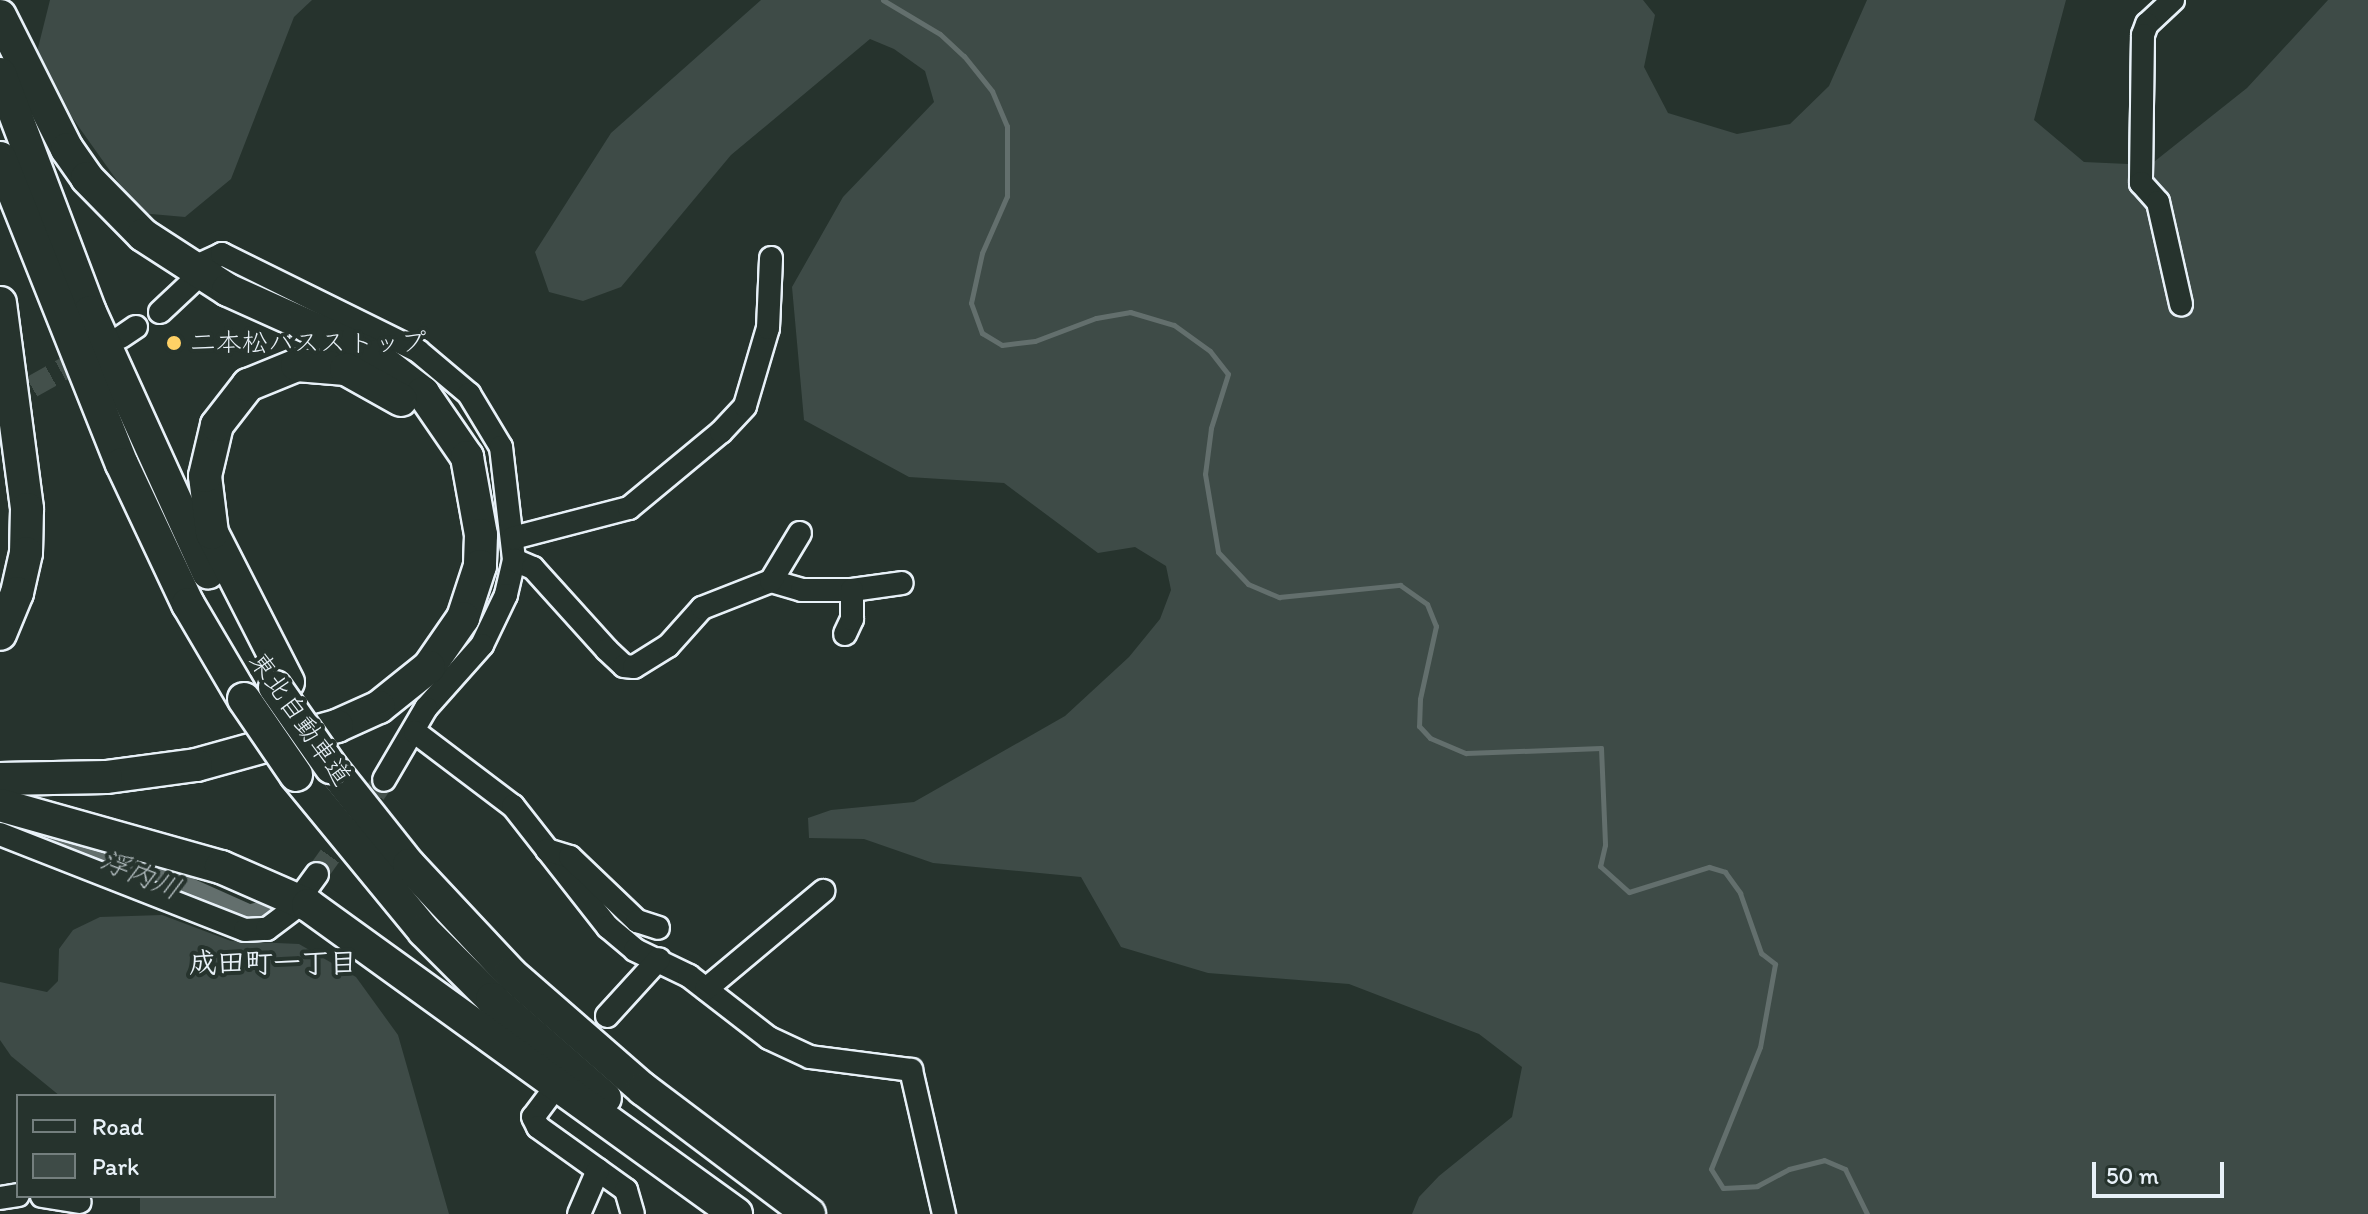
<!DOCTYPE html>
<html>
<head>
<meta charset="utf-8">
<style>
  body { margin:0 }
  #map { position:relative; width:2368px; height:1214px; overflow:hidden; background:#26332d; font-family:Itim,"Klee One",sans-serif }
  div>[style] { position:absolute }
  .green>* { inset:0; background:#3e4b47 }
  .stream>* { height:5px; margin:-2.5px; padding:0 2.5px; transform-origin:2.5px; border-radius:2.5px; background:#636f6d }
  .river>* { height:32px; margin:-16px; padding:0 16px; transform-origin:16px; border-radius:16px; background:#636f6d }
  .minor-tunnel>* { height:22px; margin-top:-11px; transform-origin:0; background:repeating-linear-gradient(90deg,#43504b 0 22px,transparent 0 33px) }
  .roads { filter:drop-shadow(2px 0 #e8f1f8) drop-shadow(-2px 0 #e8f1f8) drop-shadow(0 2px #e8f1f8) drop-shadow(0 -2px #e8f1f8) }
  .minor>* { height:22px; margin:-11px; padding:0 11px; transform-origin:11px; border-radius:11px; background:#26332d }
  .highway>* { height:32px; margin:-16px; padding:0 16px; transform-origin:16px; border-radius:16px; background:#26332d }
  .bridges { filter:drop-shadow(2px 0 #e8f1f8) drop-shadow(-2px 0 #e8f1f8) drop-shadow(0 2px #e8f1f8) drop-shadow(0 -2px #e8f1f8) }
  .highway-bridge>* { height:32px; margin:-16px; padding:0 16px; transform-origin:16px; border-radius:16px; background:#26332d }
  .dots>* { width:22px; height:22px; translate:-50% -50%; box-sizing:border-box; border:4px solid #26332d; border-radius:50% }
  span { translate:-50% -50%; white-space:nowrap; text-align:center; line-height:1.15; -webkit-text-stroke:8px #26332d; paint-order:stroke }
  .poi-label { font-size:26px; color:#e8f1f8 }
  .left { translate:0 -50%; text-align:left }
  .street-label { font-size:26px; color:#e8f1f8 }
  .water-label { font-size:28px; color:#b3bdc0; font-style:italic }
  .neighbourhood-label { font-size:28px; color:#e8f1f8; font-weight:700 }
  .legend { position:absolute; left:16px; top:1094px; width:260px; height:104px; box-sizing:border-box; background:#26332d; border:2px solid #747f7e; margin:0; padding:10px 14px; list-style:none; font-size:24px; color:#e8f1f8 }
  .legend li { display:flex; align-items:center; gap:16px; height:40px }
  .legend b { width:40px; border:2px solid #747f7e }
  .scale { position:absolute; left:2092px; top:1162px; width:132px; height:36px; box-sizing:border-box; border:4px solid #e8f1f8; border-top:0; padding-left:10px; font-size:24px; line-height:28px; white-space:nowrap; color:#e8f1f8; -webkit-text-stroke:6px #26332d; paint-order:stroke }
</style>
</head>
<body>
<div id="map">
  <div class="green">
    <i style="clip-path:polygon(50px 0,312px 0,294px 17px,231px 179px,185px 217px,140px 213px,34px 64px)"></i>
    <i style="clip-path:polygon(761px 0,1643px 0,1655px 15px,1644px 67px,1668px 113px,1737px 134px,1790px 124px,1829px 86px,1867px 0,2066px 0,2034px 120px,2084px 162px,2150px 165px,2247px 88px,2328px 0,2368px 0,2368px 1214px,1412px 1214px,1419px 1197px,1439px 1176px,1512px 1117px,1522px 1067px,1479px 1034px,1349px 984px,1208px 973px,1121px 947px,1081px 877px,933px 863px,864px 839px,809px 838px,808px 818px,831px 810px,914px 802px,1065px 716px,1129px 657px,1160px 619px,1171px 590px,1166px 566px,1135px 547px,1098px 553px,1004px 483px,909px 477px,804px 420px,792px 287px,843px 197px,934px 102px,925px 71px,894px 49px,870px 39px,731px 155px,621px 287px,583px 301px,549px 292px,535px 252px,611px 133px)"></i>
    <i style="clip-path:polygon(162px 915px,231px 941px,299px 944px,356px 977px,398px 1035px,449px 1214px,140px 1214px,140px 1196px,274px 1196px,274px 1096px,60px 1096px,11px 1056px,0 1040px,0 982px,47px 992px,58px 981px,59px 949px,73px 930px,100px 917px)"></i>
  </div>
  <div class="stream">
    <i style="left:883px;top:0;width:66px;rotate:30.8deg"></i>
    <i style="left:940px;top:34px;width:33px;rotate:43deg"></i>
    <i style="left:964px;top:56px;width:45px;rotate:51.3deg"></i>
    <i style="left:992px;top:91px;width:38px;rotate:67deg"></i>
    <i style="left:1007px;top:126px;width:70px;rotate:90deg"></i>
    <i style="left:1007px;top:196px;width:62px;rotate:113.7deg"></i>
    <i style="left:982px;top:253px;width:51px;rotate:102.4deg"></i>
    <i style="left:971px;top:303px;width:32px;rotate:70deg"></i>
    <i style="left:982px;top:333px;width:23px;rotate:31deg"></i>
    <i style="left:1002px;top:345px;width:33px;rotate:-7deg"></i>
    <i style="left:1035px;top:341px;width:65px;rotate:-20.7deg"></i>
    <i style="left:1096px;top:318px;width:35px;rotate:-10deg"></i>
    <i style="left:1130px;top:312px;width:46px;rotate:16.5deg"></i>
    <i style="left:1174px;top:325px;width:44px;rotate:35.8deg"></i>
    <i style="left:1210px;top:351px;width:29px;rotate:52deg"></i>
    <i style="left:1228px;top:374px;width:57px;rotate:107.5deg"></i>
    <i style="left:1211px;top:428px;width:46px;rotate:97.4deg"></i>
    <i style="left:1205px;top:474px;width:79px;rotate:80.5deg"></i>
    <i style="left:1218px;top:552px;width:44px;rotate:46.8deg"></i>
    <i style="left:1248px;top:584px;width:34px;rotate:23deg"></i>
    <i style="left:1279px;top:597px;width:122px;rotate:-5.7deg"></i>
    <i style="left:1400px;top:585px;width:33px;rotate:35deg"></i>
    <i style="left:1427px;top:604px;width:24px;rotate:68deg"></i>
    <i style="left:1436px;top:626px;width:75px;rotate:102.4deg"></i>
    <i style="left:1420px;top:699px;width:27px;rotate:92deg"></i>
    <i style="left:1419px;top:726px;width:16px;rotate:47deg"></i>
    <i style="left:1430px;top:738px;width:39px;rotate:23deg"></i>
    <i style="left:1466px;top:753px;width:135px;rotate:-2.1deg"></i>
    <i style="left:1601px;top:748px;width:97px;rotate:87.6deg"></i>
    <i style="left:1605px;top:845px;width:22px;rotate:103deg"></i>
    <i style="left:1600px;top:866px;width:39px;rotate:42deg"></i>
    <i style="left:1629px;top:892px;width:84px;rotate:-17.4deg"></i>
    <i style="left:1709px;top:867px;width:17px;rotate:17deg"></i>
    <i style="left:1725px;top:872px;width:26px;rotate:54deg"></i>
    <i style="left:1740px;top:893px;width:64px;rotate:70.7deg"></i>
    <i style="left:1761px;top:953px;width:18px;rotate:38deg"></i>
    <i style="left:1775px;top:964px;width:84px;rotate:100.2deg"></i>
    <i style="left:1760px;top:1047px;width:131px;rotate:111.9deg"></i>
    <i style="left:1711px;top:1169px;width:22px;rotate:58deg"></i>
    <i style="left:1723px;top:1188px;width:34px;rotate:-3deg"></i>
    <i style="left:1757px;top:1186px;width:36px;rotate:-28deg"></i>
    <i style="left:1789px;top:1169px;width:36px;rotate:-14deg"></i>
    <i style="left:1824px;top:1160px;width:23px;rotate:23deg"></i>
    <i style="left:1845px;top:1169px;width:50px;rotate:63.9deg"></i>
  </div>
  <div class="river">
    <i style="left:0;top:824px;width:121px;rotate:17.8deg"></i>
    <i style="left:115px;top:861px;width:147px;rotate:24.1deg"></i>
    <i style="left:249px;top:921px;width:20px;rotate:-15deg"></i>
    <i style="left:268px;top:916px;width:13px;rotate:-51deg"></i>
  </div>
  <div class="minor-tunnel">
    <i style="left:3px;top:403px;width:102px;rotate:-29.3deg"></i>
    <i style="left:317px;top:874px;width:115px;rotate:-54.5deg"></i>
  </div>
  <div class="roads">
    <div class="minor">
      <i style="left:2173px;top:0;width:35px;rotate:137deg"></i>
      <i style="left:2147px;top:24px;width:12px;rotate:110deg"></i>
      <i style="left:2143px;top:35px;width:148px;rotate:90.8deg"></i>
      <i style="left:2141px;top:183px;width:25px;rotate:48deg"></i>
      <i style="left:2158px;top:202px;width:105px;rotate:77.3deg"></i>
      <i style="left:203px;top:263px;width:21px;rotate:-25deg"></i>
      <i style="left:222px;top:254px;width:219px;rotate:26.3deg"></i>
      <i style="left:418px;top:351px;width:67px;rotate:40.1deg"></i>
      <i style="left:469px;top:394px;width:62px;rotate:58.9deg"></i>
      <i style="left:501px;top:447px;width:114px;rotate:83.4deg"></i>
      <i style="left:514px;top:560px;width:36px;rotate:103deg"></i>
      <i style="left:506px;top:595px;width:55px;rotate:115.6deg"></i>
      <i style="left:482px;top:645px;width:84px;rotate:131.6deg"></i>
      <i style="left:426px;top:708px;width:83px;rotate:120.3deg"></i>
      <i style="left:160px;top:312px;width:42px;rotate:-43.1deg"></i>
      <i style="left:121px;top:337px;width:18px;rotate:-34deg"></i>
      <i style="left:513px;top:538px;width:120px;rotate:-14.5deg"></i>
      <i style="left:629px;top:508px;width:119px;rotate:-39.6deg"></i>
      <i style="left:721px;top:432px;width:35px;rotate:-47deg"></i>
      <i style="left:745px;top:406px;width:81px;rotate:-73.6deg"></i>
      <i style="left:768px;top:328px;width:70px;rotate:-87.5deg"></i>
      <i style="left:514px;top:560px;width:21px;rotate:23deg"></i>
      <i style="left:533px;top:568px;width:110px;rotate:47.9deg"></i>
      <i style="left:607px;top:650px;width:23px;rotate:43deg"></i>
      <i style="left:624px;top:666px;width:10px;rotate:6deg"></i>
      <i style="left:634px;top:667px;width:40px;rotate:-32deg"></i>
      <i style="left:668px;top:646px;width:51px;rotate:-48.2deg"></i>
      <i style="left:702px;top:608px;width:74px;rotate:-21.4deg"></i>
      <i style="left:771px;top:581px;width:32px;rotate:16deg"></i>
      <i style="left:802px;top:590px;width:50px"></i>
      <i style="left:852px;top:590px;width:50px;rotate:-8deg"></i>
      <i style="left:771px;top:581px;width:56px;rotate:-58.9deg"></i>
      <i style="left:845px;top:634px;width:17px;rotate:-65deg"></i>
      <i style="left:852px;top:619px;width:29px;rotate:-90deg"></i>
      <i style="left:415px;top:732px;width:123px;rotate:37.1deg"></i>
      <i style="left:513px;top:806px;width:154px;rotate:51.9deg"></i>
      <i style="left:608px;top:927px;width:35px;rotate:40deg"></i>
      <i style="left:635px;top:950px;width:60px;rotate:25.7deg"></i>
      <i style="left:689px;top:976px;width:101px;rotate:37.8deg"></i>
      <i style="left:769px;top:1038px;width:45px;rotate:24.9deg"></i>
      <i style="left:810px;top:1057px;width:102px;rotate:7.3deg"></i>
      <i style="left:911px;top:1070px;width:148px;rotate:77.1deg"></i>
      <i style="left:0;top:834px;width:263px;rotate:21.4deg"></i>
      <i style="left:245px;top:930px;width:22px;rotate:-3deg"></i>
      <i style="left:267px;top:929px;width:30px;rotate:-37deg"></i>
      <i style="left:547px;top:850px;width:24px;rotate:17deg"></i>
      <i style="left:570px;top:857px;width:93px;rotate:43.7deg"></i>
      <i style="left:637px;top:921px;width:22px;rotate:18deg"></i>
      <i style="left:304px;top:892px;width:22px;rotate:-54deg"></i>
      <i style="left:706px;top:989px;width:153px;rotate:-39.9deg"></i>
      <i style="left:607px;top:1016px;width:77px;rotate:-47.6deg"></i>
      <i style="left:549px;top:1096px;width:26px;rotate:127deg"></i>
      <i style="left:533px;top:1117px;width:11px;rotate:63deg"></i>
      <i style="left:538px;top:1127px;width:108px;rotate:35.6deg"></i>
      <i style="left:626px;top:1190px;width:25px;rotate:74deg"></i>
      <i style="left:42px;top:1196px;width:38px;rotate:9deg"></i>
      <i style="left:0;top:1198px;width:18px;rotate:-9deg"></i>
      <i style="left:579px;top:1214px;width:48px;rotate:-66.6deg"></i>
    </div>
    <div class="highway">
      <i style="left:0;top:16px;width:149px;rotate:63.3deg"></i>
      <i style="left:67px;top:149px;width:35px;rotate:55deg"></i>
      <i style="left:87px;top:178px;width:80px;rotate:45.5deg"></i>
      <i style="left:143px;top:235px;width:101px;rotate:32.9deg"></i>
      <i style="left:228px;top:290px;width:161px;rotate:24.2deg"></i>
      <i style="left:375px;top:356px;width:61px;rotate:37.6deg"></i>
      <i style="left:423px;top:393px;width:78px;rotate:55.5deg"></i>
      <i style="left:467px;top:457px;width:79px;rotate:79.8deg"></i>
      <i style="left:481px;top:535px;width:31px;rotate:92deg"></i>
      <i style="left:480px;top:566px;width:55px;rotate:108.1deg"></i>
      <i style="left:463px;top:618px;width:60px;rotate:124.8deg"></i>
      <i style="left:429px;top:667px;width:64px;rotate:141.3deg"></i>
      <i style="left:379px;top:707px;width:46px;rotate:155.7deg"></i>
      <i style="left:337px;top:726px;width:146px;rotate:164.5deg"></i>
      <i style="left:196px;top:765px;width:91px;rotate:172.4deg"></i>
      <i style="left:106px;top:777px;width:106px;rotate:178.9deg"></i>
      <i style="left:0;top:74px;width:254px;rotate:69.3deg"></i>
      <i style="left:90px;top:312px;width:286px;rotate:65.6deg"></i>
      <i style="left:0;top:158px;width:329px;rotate:68.3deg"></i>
      <i style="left:122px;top:464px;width:155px;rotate:64.8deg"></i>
      <i style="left:188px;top:604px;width:110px;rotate:59.5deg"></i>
      <i style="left:0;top:303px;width:208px;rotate:82.5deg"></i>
      <i style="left:27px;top:509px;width:44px;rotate:91.3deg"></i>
      <i style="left:26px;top:553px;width:41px;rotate:102.7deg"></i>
      <i style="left:17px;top:593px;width:44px;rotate:112.5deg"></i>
      <i style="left:288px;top:682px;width:167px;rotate:-117deg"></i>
      <i style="left:212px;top:533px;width:57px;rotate:-97deg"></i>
      <i style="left:205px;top:476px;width:52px;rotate:-76.8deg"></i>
      <i style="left:217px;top:425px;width:51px;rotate:-52.2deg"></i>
      <i style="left:248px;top:385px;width:53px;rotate:-22.2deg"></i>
      <i style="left:297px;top:365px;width:49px;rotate:4.7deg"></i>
      <i style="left:346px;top:369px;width:63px;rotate:29.4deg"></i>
      <i style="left:331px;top:767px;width:125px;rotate:51.5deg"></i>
      <i style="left:409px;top:865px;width:149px;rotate:46.9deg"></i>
      <i style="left:511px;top:974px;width:175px;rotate:41.1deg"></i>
      <i style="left:643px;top:1089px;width:208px;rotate:37deg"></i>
      <i style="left:296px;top:775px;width:202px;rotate:50.6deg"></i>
      <i style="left:424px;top:931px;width:96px;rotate:45deg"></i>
      <i style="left:492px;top:999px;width:150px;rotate:41.2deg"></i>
      <i style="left:0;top:805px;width:230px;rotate:15.7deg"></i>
      <i style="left:221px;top:867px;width:95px;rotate:23.6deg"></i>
      <i style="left:308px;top:905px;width:528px;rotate:35.83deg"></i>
    </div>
  </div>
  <div class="bridges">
    <div class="highway-bridge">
      <i style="left:275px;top:687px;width:98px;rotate:55deg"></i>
      <i style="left:244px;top:699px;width:92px;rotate:55.6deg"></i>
    </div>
  </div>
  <div class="dots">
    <i style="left:174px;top:343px;background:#ffd166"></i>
  </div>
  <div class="poi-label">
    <span class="left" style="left:190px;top:343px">二本松バスストップ</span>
  </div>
  <div class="street-label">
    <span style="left:300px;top:719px;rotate:55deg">東北自動車道</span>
  </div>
  <div class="water-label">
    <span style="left:141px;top:874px;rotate:23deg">浮内川</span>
  </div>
  <div class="neighbourhood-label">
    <span style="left:273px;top:962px">成田町一丁目</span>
  </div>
  <ul class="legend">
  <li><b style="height:10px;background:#26332d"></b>Road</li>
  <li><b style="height:22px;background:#3e4b47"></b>Park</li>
  </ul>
  <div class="scale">50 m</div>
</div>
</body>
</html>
